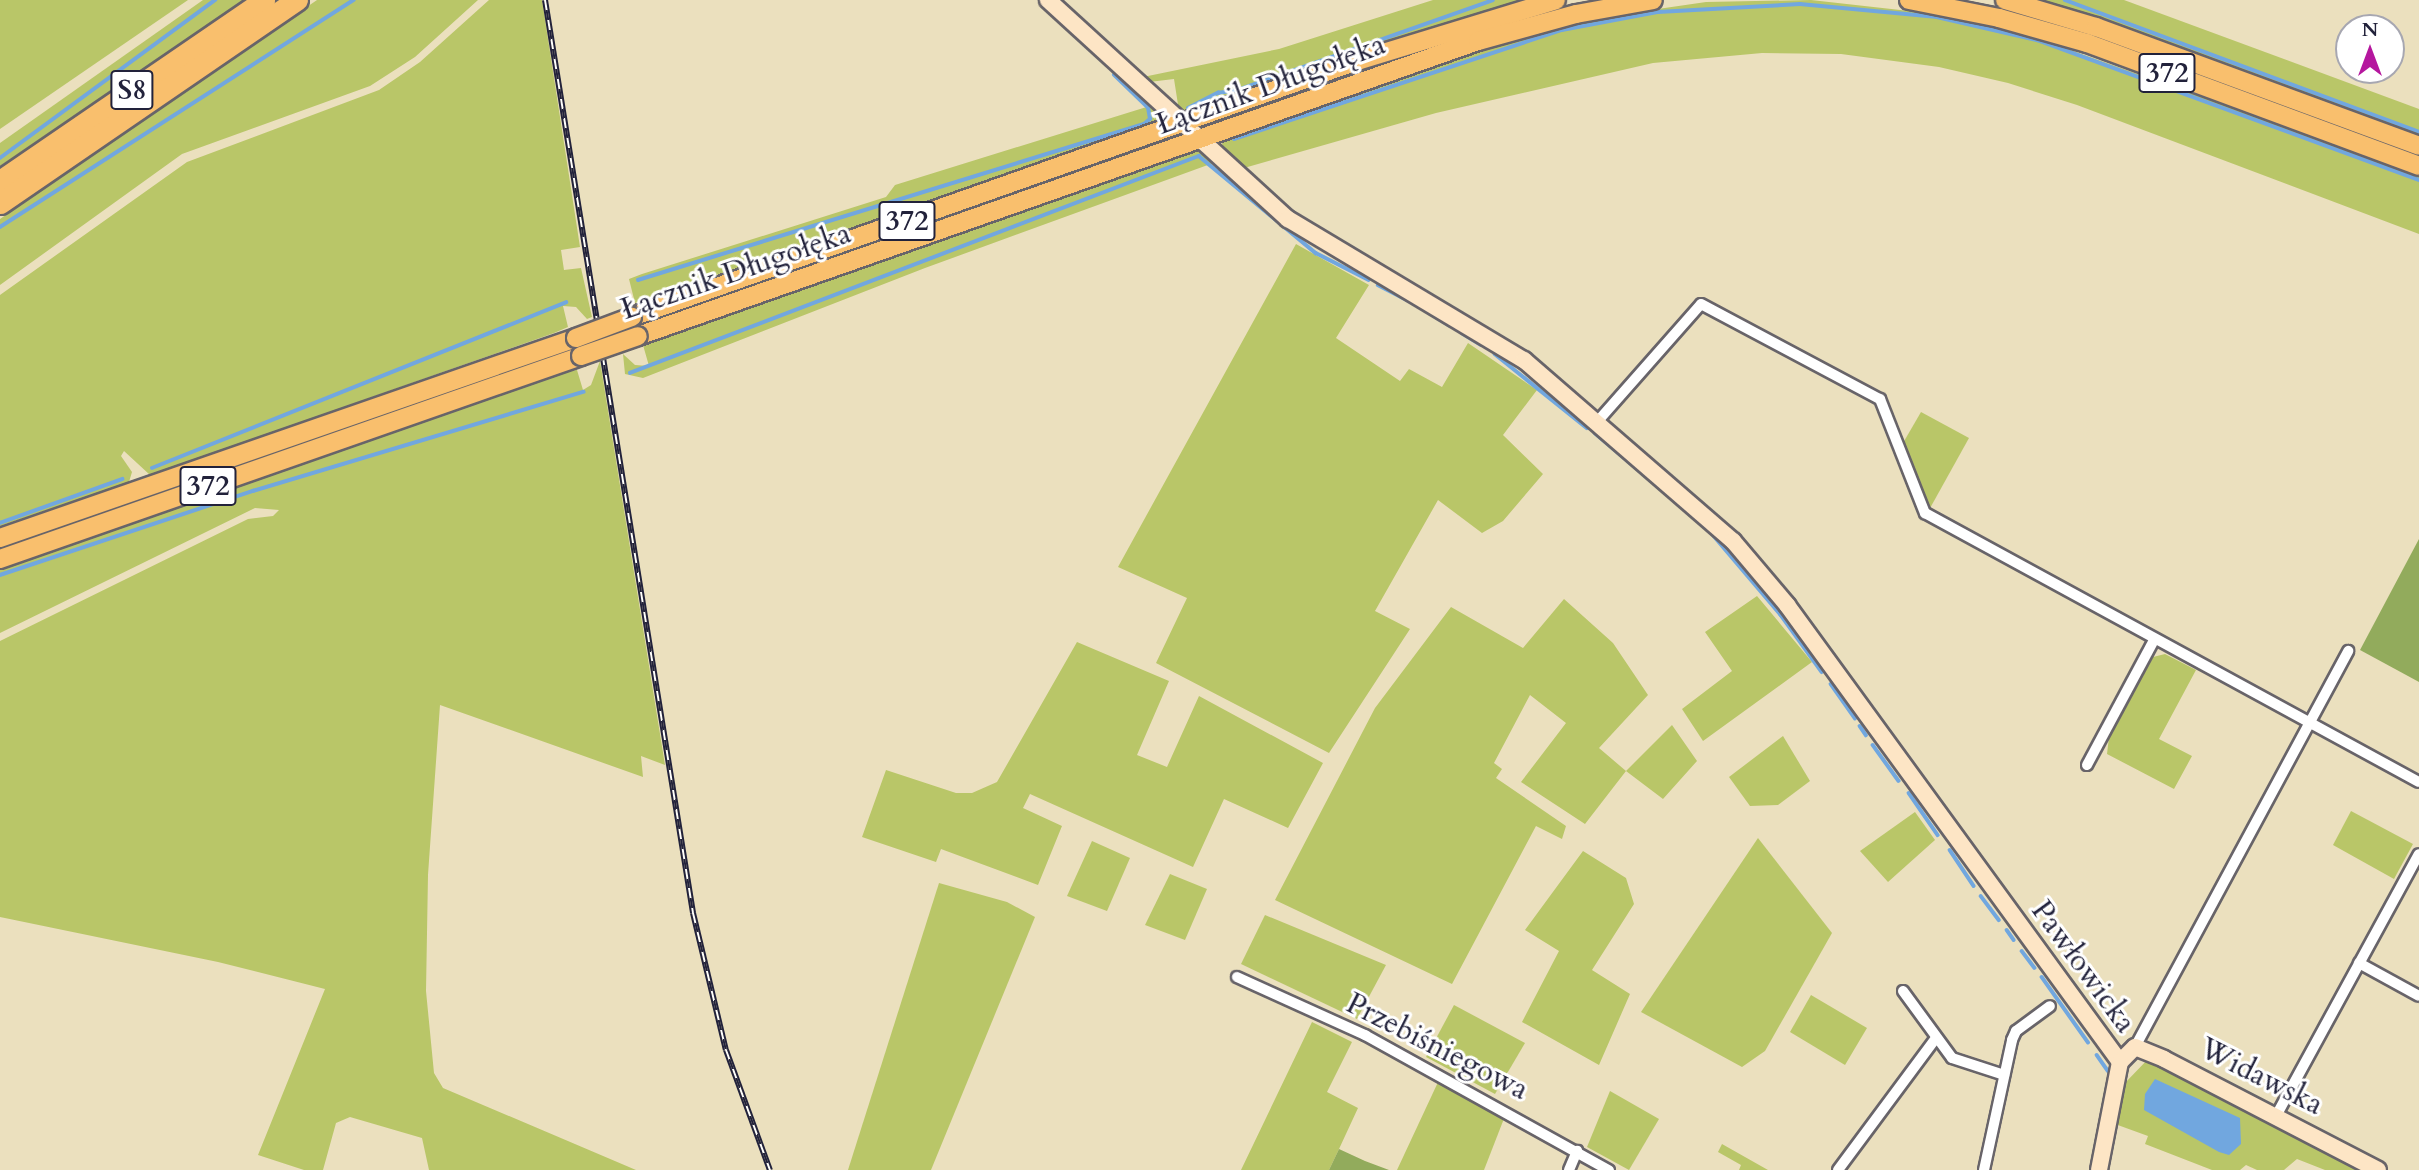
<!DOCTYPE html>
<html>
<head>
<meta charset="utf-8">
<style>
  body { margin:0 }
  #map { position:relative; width:2419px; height:1170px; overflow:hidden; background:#ebe0be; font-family:Cardo,serif }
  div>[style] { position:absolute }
  .green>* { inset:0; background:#b9c668 }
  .forest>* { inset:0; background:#92ab5c }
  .water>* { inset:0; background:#71a7df }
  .stream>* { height:3.5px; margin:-1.75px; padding:0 1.75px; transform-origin:1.75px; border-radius:1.75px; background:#71a7df }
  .roads { filter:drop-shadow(2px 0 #686469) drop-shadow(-2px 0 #686469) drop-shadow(0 2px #686469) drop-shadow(0 -2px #686469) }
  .street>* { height:10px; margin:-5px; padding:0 5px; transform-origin:5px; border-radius:5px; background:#fff }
  .secondary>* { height:16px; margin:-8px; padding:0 8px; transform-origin:8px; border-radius:8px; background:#fde5c5 }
  .primary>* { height:18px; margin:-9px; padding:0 9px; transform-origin:9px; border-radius:9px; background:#f9bf6d }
  .highway>* { height:21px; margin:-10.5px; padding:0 10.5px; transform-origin:10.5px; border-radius:10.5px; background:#f9bf6d }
  .rail>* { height:6px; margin-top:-3px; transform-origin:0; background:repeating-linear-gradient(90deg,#fff 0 10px,#22223b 0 20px); box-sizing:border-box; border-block:2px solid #22223b }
  .bridges { filter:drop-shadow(2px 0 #686469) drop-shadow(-2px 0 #686469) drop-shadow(0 2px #686469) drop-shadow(0 -2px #686469) }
  .primary-bridge>* { height:18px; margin:-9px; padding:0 9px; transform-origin:9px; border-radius:9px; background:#f9bf6d }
  span { translate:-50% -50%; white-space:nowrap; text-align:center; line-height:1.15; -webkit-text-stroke:6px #fff; paint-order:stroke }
  .shield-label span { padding:2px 5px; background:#fff; border:2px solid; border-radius:5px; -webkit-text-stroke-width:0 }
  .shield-label { font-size:28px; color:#22223b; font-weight:700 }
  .street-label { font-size:30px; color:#22223b }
  .north { position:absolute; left:2335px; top:14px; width:70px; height:70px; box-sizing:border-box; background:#fff; border:2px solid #a7a7b1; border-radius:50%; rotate:0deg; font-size:19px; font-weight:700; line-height:28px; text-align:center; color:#22223b }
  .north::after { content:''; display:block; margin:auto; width:24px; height:32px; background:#b5179e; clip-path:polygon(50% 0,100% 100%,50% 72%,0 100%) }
</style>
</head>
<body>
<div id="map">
  <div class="green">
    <i style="clip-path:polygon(0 0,188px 0,0 129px)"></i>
    <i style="clip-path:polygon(203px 0,245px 0,0 166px,0 143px)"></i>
    <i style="clip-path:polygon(317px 0,478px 0,415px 57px,370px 86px,182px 154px,0 285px,0 219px)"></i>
    <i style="clip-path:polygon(489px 0,542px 0,580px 247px,561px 250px,564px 270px,581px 268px,592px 317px,587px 319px,576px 307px,563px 306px,568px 327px,554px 333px,150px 475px,124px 451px,121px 456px,132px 472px,129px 482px,0 526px,0 295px,187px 162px,379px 90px,420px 62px)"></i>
    <i style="clip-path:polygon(1433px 0,1520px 0,1185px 112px,1179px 111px,1174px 79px,1149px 82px,1143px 77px,1279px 49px)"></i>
    <i style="clip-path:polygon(1811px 0,1927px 13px,2026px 34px,2419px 175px,2419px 234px,2077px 105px,2008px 83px,1939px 67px,1841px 54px,1762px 53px,1653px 63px,1436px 113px,1244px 168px,1224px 153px,1222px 143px,1231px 136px,1450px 60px,1589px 19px,1706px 2px)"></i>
    <i style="clip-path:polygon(2044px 0,2124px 0,2419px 109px,2419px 135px)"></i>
    <i style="clip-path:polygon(1153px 105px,1157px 122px,1151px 125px,635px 303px,629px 279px,642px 274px,886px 197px,895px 185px)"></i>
    <i style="clip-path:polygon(1160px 140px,898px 237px,635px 329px,634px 323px)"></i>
    <i style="clip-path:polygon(1195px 150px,1216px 162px,925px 268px,643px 378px,625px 374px,623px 354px,635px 365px,649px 366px,643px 345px,657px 339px)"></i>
    <i style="clip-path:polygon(1296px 244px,1369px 285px,1336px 338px,1400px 381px,1409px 369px,1442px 387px,1468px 343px,1537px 390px,1503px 435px,1543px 474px,1503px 521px,1482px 533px,1438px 500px,1375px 611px,1410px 629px,1329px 753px,1156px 663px,1187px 598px,1118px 567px)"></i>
    <i style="clip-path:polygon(577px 343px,579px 350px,0 553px,0 545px)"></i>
    <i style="clip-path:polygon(600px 361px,665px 765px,641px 756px,643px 777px,440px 705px,428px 875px,426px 991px,434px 1073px,443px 1088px,636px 1170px,429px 1170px,422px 1138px,350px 1117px,336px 1123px,323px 1170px,304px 1170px,258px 1155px,325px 989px,218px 962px,0 917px,0 641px,248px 519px,273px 516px,279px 510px,255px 508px,0 633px,0 569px,559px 372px,577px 370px,583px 390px,591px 385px)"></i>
    <i style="clip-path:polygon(1921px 412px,1969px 438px,1929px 510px,1903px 443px)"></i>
    <i style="clip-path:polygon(1757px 596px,1812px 662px,1703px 741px,1682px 709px,1732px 671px,1705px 632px)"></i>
    <i style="clip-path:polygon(1564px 599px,1613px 643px,1648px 695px,1599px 748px,1626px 771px,1672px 725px,1697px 761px,1663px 799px,1626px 771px,1585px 824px,1521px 782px,1566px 723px,1530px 695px,1494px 763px,1502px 769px,1496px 778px,1566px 826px,1562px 839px,1536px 826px,1452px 984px,1275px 900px,1375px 708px,1451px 607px,1523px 648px)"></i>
    <i style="clip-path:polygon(1077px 642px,1169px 681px,1137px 755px,1167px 767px,1199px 696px,1323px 763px,1288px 828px,1224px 799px,1193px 867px,1030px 794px,1023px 808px,1062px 826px,1038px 885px,941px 849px,936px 862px,862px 837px,886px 770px,956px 793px,972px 793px,997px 782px)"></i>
    <i style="clip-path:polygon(2165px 654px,2196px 670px,2159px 739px,2192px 756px,2174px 789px,2107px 754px,2109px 737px,2153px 657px)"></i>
    <i style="clip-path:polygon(1783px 736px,1810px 781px,1778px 805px,1750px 806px,1729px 777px)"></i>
    <i style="clip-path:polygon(2351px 811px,2413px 844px,2394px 879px,2333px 845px)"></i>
    <i style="clip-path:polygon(1915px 812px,1935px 840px,1888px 882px,1860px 851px)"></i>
    <i style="clip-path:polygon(1758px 838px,1832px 933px,1765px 1051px,1742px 1067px,1641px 1012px)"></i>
    <i style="clip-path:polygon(1092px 841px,1130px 858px,1107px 911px,1067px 896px)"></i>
    <i style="clip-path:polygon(1583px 851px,1626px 878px,1634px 904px,1592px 970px,1630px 994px,1599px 1065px,1522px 1022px,1559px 951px,1525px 930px)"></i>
    <i style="clip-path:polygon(1170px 874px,1207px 889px,1185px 940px,1145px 925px)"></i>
    <i style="clip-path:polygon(939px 883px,1007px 902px,1035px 917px,931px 1170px,848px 1170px)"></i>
    <i style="clip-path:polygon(1265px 915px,1386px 965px,1357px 1019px,1241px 964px)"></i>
    <i style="clip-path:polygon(1811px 995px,1867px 1028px,1845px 1065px,1790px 1032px)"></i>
    <i style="clip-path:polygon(1454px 1005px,1525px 1043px,1495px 1094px,1426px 1057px)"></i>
    <i style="clip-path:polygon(1312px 1022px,1352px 1042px,1327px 1092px,1358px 1108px,1339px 1149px,1329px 1170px,1241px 1170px)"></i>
    <i style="clip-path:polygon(2150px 1057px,2369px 1170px,2325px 1170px,2297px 1159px,2284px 1170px,2257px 1170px,2246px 1165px,2240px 1170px,2212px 1170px,2145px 1144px,2148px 1136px,2115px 1124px,2124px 1084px)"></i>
    <i style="clip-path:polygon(1439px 1080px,1505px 1116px,1484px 1170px,1397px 1170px)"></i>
    <i style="clip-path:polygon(1610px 1091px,1659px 1119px,1629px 1170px,1587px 1147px)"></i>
    <i style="clip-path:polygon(1722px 1144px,1768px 1170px,1739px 1170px,1741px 1165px,1718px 1152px)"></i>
  </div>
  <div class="forest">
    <i style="clip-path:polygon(2419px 539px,2419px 682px,2360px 650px)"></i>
    <i style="clip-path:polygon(1339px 1149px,1365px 1161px,1389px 1170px,1329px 1170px)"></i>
  </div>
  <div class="water">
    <i style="clip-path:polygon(2155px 1079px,2240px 1118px,2241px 1144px,2229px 1155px,2219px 1152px,2144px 1110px,2145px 1094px)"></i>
  </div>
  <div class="stream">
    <i style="left:2065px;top:0;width:378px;rotate:20.4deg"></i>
    <i style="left:1188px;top:108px;width:34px;rotate:-27deg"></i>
    <i style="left:1218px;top:93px;width:20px;rotate:-9deg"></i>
    <i style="left:1238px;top:90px;width:270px;rotate:-19.4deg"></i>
    <i style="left:1234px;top:139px;width:346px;rotate:-18.4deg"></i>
    <i style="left:1562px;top:30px;width:98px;rotate:-10.6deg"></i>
    <i style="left:1658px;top:12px;width:142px;rotate:-3.2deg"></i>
    <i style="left:1800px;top:4px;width:138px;rotate:5.4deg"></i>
    <i style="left:1937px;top:17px;width:103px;rotate:13deg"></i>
    <i style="left:2037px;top:40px;width:407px;rotate:20.1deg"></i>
    <i style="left:0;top:158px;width:267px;rotate:-36.3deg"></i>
    <i style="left:0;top:227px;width:420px;rotate:-32.7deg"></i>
    <i style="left:638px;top:280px;width:530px;rotate:-17.13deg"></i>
    <i style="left:1144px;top:124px;width:8px;rotate:-40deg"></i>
    <i style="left:1150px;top:119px;width:11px;rotate:-100deg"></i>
    <i style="left:1148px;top:108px;width:47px;rotate:-135.9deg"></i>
    <i style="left:1378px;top:285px;width:42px;rotate:27.2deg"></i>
    <i style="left:1428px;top:312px;width:25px;rotate:32deg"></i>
    <i style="left:1462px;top:333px;width:22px;rotate:32deg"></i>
    <i style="left:1495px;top:354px;width:118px;rotate:38.8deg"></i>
    <i style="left:630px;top:373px;width:609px;rotate:-20.88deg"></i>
    <i style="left:1199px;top:156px;width:152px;rotate:39.7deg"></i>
    <i style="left:1316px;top:253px;width:59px;rotate:27deg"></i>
    <i style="left:1595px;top:433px;width:96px;rotate:40.3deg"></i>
    <i style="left:152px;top:468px;width:446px;rotate:-21.8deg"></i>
    <i style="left:0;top:523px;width:130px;rotate:-19.8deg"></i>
    <i style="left:1709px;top:530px;width:111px;rotate:49.7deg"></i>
    <i style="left:1781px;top:615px;width:70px;rotate:54.3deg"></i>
    <i style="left:0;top:575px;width:267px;rotate:-18.4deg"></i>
    <i style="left:253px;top:491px;width:345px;rotate:-16.7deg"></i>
    <i style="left:1831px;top:684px;width:42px;rotate:54.8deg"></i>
    <i style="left:1860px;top:726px;width:11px;rotate:56deg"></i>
    <i style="left:1873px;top:745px;width:44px;rotate:54.2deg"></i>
    <i style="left:1909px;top:793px;width:51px;rotate:55.4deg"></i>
    <i style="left:1950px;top:850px;width:43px;rotate:56.3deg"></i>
    <i style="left:1981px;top:896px;width:30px;rotate:53deg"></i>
    <i style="left:2007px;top:930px;width:12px;rotate:55deg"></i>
    <i style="left:2022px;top:951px;width:21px;rotate:53deg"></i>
    <i style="left:2042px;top:977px;width:80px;rotate:54.7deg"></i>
    <i style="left:2097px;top:1055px;width:19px;rotate:55deg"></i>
  </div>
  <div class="roads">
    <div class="street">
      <i style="left:1597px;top:422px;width:157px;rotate:-48.6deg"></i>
      <i style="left:1701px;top:304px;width:203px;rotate:28deg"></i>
      <i style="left:1880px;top:399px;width:123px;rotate:68.5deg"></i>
      <i style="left:1925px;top:513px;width:562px;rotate:28.57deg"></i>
      <i style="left:2087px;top:765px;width:142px;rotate:-61.8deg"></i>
      <i style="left:2359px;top:963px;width:68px;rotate:28.8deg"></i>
      <i style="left:1237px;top:977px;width:141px;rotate:24.4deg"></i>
      <i style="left:1365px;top:1035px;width:279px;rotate:29deg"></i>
      <i style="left:1903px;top:991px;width:83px;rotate:53.8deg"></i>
      <i style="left:1952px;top:1058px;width:55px;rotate:18.1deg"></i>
      <i style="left:2135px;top:1047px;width:450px;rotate:-61.7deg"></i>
      <i style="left:2276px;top:1116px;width:298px;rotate:-61.4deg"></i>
      <i style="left:1569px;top:1170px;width:21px;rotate:-67deg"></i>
      <i style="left:1838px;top:1170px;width:164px;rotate:-53.4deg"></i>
      <i style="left:1984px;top:1170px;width:133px;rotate:-77.8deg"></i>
      <i style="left:2012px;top:1040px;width:10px;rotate:-66deg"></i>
      <i style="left:2016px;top:1031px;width:42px;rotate:-36.3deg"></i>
    </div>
    <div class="secondary">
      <i style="left:1048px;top:0;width:325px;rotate:42.4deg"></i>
      <i style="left:1288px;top:219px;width:275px;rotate:30.9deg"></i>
      <i style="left:1524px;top:360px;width:276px;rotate:40.9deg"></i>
      <i style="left:1733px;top:541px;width:84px;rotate:49.8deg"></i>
      <i style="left:1787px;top:605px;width:565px;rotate:53.92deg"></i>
      <i style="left:2120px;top:1062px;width:21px;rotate:-45deg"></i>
      <i style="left:2135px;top:1047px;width:31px;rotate:22deg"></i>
      <i style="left:2164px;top:1059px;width:241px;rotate:27.4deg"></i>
      <i style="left:2099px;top:1170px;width:110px;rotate:-79deg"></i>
    </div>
    <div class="primary">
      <i style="left:1909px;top:0;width:92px;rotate:11.3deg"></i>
      <i style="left:1999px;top:18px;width:91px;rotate:15.9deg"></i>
      <i style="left:2087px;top:43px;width:354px;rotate:20.3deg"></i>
      <i style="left:2005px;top:0;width:95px;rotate:16.5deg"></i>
      <i style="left:2096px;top:27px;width:344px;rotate:20.2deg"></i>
      <i style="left:632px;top:317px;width:769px;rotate:-19.45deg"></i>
      <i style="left:1357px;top:61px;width:208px;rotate:-17deg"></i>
      <i style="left:638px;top:336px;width:890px;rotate:-19.35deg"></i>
      <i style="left:1478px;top:41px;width:102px;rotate:-15.4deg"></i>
      <i style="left:1576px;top:14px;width:78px;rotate:-10.3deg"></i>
      <i style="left:0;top:538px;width:610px;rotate:-19.15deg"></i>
      <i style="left:0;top:559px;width:615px;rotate:-19.26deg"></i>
    </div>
    <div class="highway">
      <i style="left:0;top:181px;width:320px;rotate:-34.4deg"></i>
      <i style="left:0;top:203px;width:360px;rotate:-34.4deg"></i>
    </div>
  </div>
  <div class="rail">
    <i style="left:545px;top:0;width:925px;rotate:80.79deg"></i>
    <i style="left:693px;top:913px;width:141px;rotate:76.5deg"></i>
    <i style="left:726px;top:1050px;width:128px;rotate:69.9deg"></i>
  </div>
  <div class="bridges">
    <div class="primary-bridge">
      <i style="left:576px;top:338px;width:60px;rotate:-20.6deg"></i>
      <i style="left:581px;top:356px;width:60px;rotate:-19.3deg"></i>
    </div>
  </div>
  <div class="shield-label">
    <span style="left:2167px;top:73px">372</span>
    <span style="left:132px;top:90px">S8</span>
    <span style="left:907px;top:221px">372</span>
    <span style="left:208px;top:486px">372</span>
  </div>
  <div class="street-label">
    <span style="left:1271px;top:85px;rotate:-20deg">Łącznik Długołęka</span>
    <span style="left:736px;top:272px;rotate:-19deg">Łącznik Długołęka</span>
    <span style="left:2083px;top:967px;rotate:54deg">Pawłowicka</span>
    <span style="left:1437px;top:1047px;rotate:27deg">Przebiśniegowa</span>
    <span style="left:2261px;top:1077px;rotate:27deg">Widawska</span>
  </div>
  <div class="north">N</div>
</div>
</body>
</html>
